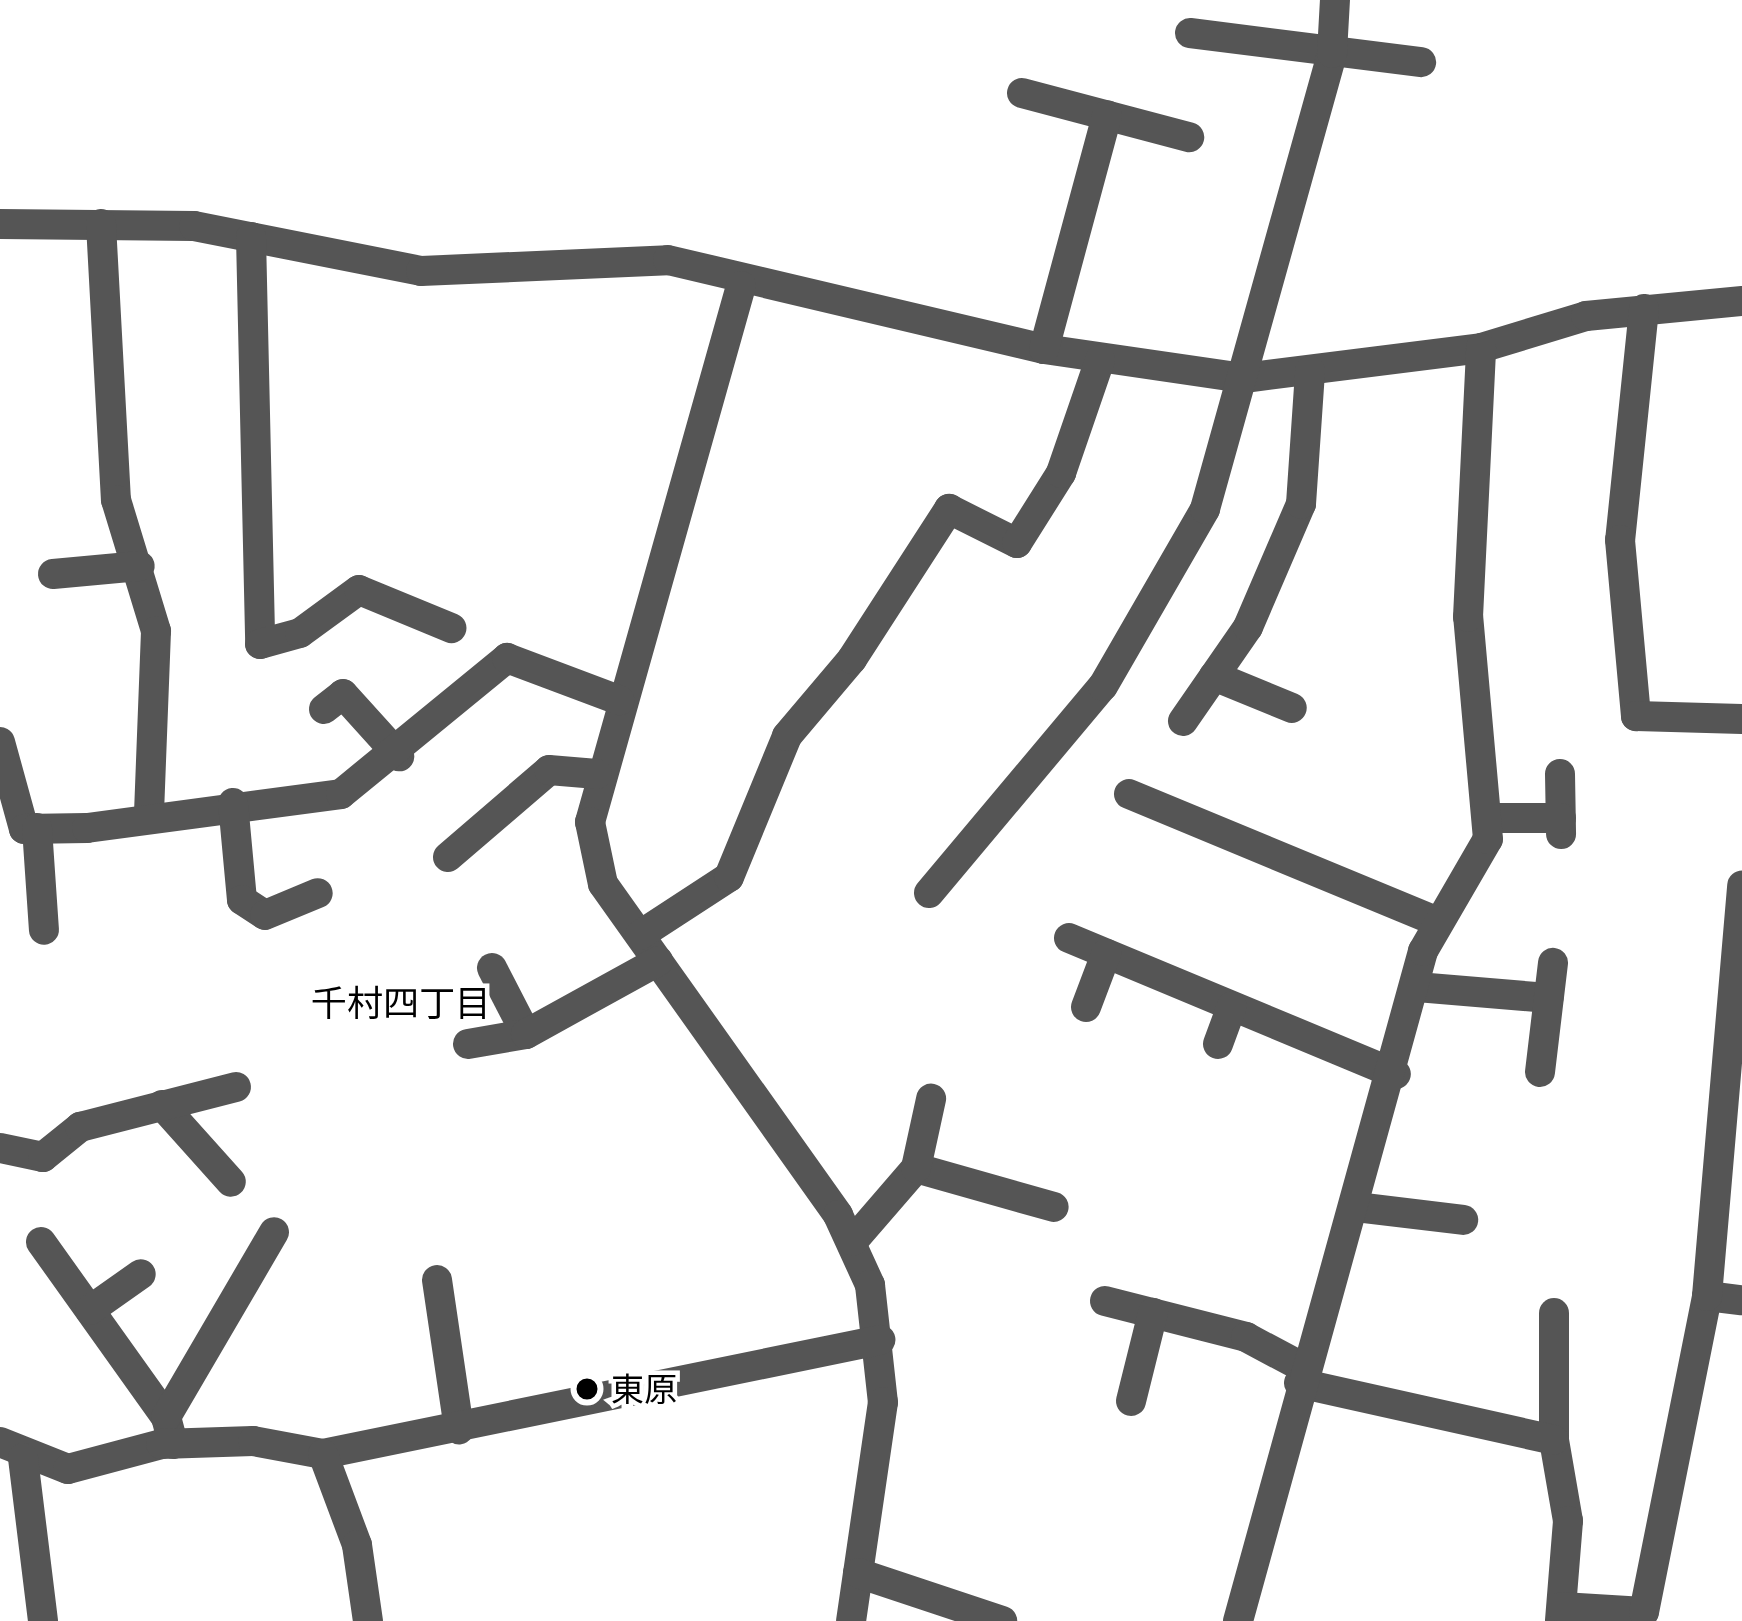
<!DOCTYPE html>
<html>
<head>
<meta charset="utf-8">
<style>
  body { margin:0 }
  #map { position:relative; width:1742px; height:1621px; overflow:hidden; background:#fff; font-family:Lato,"Noto Sans JP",sans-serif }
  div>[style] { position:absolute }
  .minor>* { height:30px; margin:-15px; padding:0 15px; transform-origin:15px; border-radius:15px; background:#555 }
  .dots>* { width:33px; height:33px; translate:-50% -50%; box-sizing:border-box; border:6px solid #fff; border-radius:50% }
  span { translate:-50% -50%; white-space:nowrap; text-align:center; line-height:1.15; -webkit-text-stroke:9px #fff; paint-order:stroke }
  .poi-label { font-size:33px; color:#000 }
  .left { translate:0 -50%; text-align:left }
  .neighbourhood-label { font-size:36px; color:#000 }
</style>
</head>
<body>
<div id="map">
  <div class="minor">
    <i style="left:1190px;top:33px;width:233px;rotate:7.2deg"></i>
    <i style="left:1022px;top:93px;width:173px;rotate:14.8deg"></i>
    <i style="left:0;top:224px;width:194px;rotate:0.6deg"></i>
    <i style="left:194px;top:226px;width:231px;rotate:11.2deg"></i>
    <i style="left:421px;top:271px;width:247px;rotate:-2.5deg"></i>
    <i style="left:668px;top:260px;width:386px;rotate:13.3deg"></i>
    <i style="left:1044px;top:349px;width:202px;rotate:8.3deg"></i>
    <i style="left:1244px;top:378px;width:239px;rotate:-7.2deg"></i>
    <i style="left:1481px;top:348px;width:110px;rotate:-16.9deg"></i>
    <i style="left:1586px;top:316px;width:157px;rotate:-5.5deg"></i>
    <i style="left:101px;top:224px;width:276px;rotate:86.9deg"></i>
    <i style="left:116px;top:500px;width:137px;rotate:73deg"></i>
    <i style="left:156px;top:631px;width:185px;rotate:92.2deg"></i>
    <i style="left:251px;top:237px;width:407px;rotate:88.7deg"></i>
    <i style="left:260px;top:644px;width:41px;rotate:-15.4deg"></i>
    <i style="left:300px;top:633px;width:73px;rotate:-36.1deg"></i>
    <i style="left:359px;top:590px;width:100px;rotate:22.4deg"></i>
    <i style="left:741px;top:286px;width:557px;rotate:105.73deg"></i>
    <i style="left:590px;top:822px;width:63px;rotate:78.2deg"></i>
    <i style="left:603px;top:884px;width:406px;rotate:54.6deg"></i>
    <i style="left:838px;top:1215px;width:77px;rotate:65.4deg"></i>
    <i style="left:870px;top:1285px;width:118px;rotate:83.7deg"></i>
    <i style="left:883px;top:1402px;width:221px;rotate:98.3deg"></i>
    <i style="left:1644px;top:309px;width:232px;rotate:95.9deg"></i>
    <i style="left:1620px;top:540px;width:177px;rotate:84.8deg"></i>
    <i style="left:1636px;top:716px;width:106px;rotate:1.6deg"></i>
    <i style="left:1044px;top:349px;width:242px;rotate:-74.9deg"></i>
    <i style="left:53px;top:574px;width:87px;rotate:-5.3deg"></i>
    <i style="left:1214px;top:676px;width:84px;rotate:22.3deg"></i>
    <i style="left:324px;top:709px;width:24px;rotate:-38deg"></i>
    <i style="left:343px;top:694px;width:84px;rotate:47.9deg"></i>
    <i style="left:1183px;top:721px;width:114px;rotate:-55.3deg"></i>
    <i style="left:1248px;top:627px;width:134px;rotate:-66.7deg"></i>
    <i style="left:1301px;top:504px;width:133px;rotate:-86.1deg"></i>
    <i style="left:0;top:742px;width:90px;rotate:74.6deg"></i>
    <i style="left:24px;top:829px;width:63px;rotate:-0.9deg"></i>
    <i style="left:87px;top:828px;width:256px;rotate:-7.6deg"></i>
    <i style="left:341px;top:794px;width:215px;rotate:-39.3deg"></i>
    <i style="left:507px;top:658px;width:120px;rotate:20.6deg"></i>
    <i style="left:1560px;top:774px;width:60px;rotate:89deg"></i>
    <i style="left:1129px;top:794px;width:331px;rotate:22.5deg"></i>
    <i style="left:233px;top:803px;width:97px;rotate:84.7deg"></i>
    <i style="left:242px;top:900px;width:27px;rotate:33deg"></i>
    <i style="left:265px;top:915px;width:57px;rotate:-22.5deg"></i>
    <i style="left:1487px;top:818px;width:74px"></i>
    <i style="left:37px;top:828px;width:102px;rotate:86.1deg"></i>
    <i style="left:448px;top:857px;width:133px;rotate:-40.7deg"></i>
    <i style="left:549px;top:770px;width:48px;rotate:4.8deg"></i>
    <i style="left:929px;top:893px;width:270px;rotate:-50deg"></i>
    <i style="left:1103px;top:686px;width:204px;rotate:-60deg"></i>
    <i style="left:1205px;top:509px;width:473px;rotate:-74.4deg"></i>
    <i style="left:1332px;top:53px;width:53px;rotate:-86.8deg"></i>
    <i style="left:640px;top:935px;width:106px;rotate:-33.1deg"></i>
    <i style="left:729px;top:877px;width:152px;rotate:-67.6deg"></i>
    <i style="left:787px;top:736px;width:101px;rotate:-49.8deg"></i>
    <i style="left:852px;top:659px;width:179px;rotate:-57.1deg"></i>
    <i style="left:949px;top:509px;width:76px;rotate:26.6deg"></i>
    <i style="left:1017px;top:543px;width:83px;rotate:-57.8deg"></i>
    <i style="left:1061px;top:473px;width:120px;rotate:-71deg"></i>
    <i style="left:1069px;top:938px;width:354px;rotate:22.6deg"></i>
    <i style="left:492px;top:968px;width:74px;rotate:62.7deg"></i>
    <i style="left:1417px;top:987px;width:132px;rotate:4.8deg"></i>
    <i style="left:1086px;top:1007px;width:57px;rotate:-69.3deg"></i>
    <i style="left:468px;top:1044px;width:59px;rotate:-9.8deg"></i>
    <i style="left:526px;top:1034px;width:151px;rotate:-28.9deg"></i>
    <i style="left:1218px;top:1044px;width:40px;rotate:-69.8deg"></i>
    <i style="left:1540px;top:1072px;width:110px;rotate:-83.2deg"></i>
    <i style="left:162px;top:1105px;width:103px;rotate:48.1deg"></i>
    <i style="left:0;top:1148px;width:44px;rotate:11.8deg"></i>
    <i style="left:43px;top:1157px;width:48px;rotate:-39deg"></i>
    <i style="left:80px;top:1127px;width:161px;rotate:-14.4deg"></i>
    <i style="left:916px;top:1168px;width:143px;rotate:15.8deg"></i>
    <i style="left:1356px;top:1207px;width:108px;rotate:6.9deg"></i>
    <i style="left:853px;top:1241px;width:96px;rotate:-49.2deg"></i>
    <i style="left:916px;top:1168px;width:71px;rotate:-77.7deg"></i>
    <i style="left:41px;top:1242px;width:215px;rotate:54.5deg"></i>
    <i style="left:166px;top:1417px;width:28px;rotate:75deg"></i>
    <i style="left:437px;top:1280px;width:151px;rotate:81.6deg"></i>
    <i style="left:1707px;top:1296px;width:35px;rotate:7deg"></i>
    <i style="left:1105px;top:1301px;width:146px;rotate:14.3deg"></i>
    <i style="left:1246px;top:1337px;width:66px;rotate:28.1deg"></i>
    <i style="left:90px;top:1310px;width:62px;rotate:-35.2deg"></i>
    <i style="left:1554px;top:1313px;width:127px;rotate:90deg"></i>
    <i style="left:1554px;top:1440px;width:82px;rotate:80.2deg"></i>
    <i style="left:1568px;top:1521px;width:100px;rotate:94.6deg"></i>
    <i style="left:1299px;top:1383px;width:261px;rotate:12.6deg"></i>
    <i style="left:1131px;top:1401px;width:91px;rotate:-76deg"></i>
    <i style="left:166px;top:1417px;width:214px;rotate:-59.7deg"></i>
    <i style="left:0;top:1442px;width:73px;rotate:21.7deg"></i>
    <i style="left:68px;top:1469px;width:96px;rotate:-15deg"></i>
    <i style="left:161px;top:1444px;width:92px;rotate:-1.9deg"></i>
    <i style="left:253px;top:1441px;width:71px;rotate:10.5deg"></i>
    <i style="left:323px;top:1454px;width:569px;rotate:-11.57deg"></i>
    <i style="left:323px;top:1454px;width:97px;rotate:69.5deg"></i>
    <i style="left:357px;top:1545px;width:77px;rotate:81.8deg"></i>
    <i style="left:23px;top:1458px;width:164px;rotate:83deg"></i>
    <i style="left:858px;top:1573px;width:152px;rotate:18.4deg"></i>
    <i style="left:1562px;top:1607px;width:82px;rotate:3.5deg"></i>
    <i style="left:1644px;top:1612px;width:322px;rotate:-78.7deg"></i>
    <i style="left:1707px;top:1296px;width:412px;rotate:-85.1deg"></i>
    <i style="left:1238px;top:1621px;width:695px;rotate:-74.56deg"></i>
    <i style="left:1423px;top:951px;width:129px;rotate:-59.9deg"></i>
    <i style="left:1488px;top:839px;width:223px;rotate:-95.1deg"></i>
    <i style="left:1468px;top:617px;width:269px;rotate:-87.2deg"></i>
  </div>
  <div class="dots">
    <i style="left:587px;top:1389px;background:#000"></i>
  </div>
  <div class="poi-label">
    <span class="left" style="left:611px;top:1389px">東原</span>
  </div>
  <div class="neighbourhood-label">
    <span style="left:401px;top:1003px">千村四丁目</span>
  </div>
</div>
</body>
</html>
